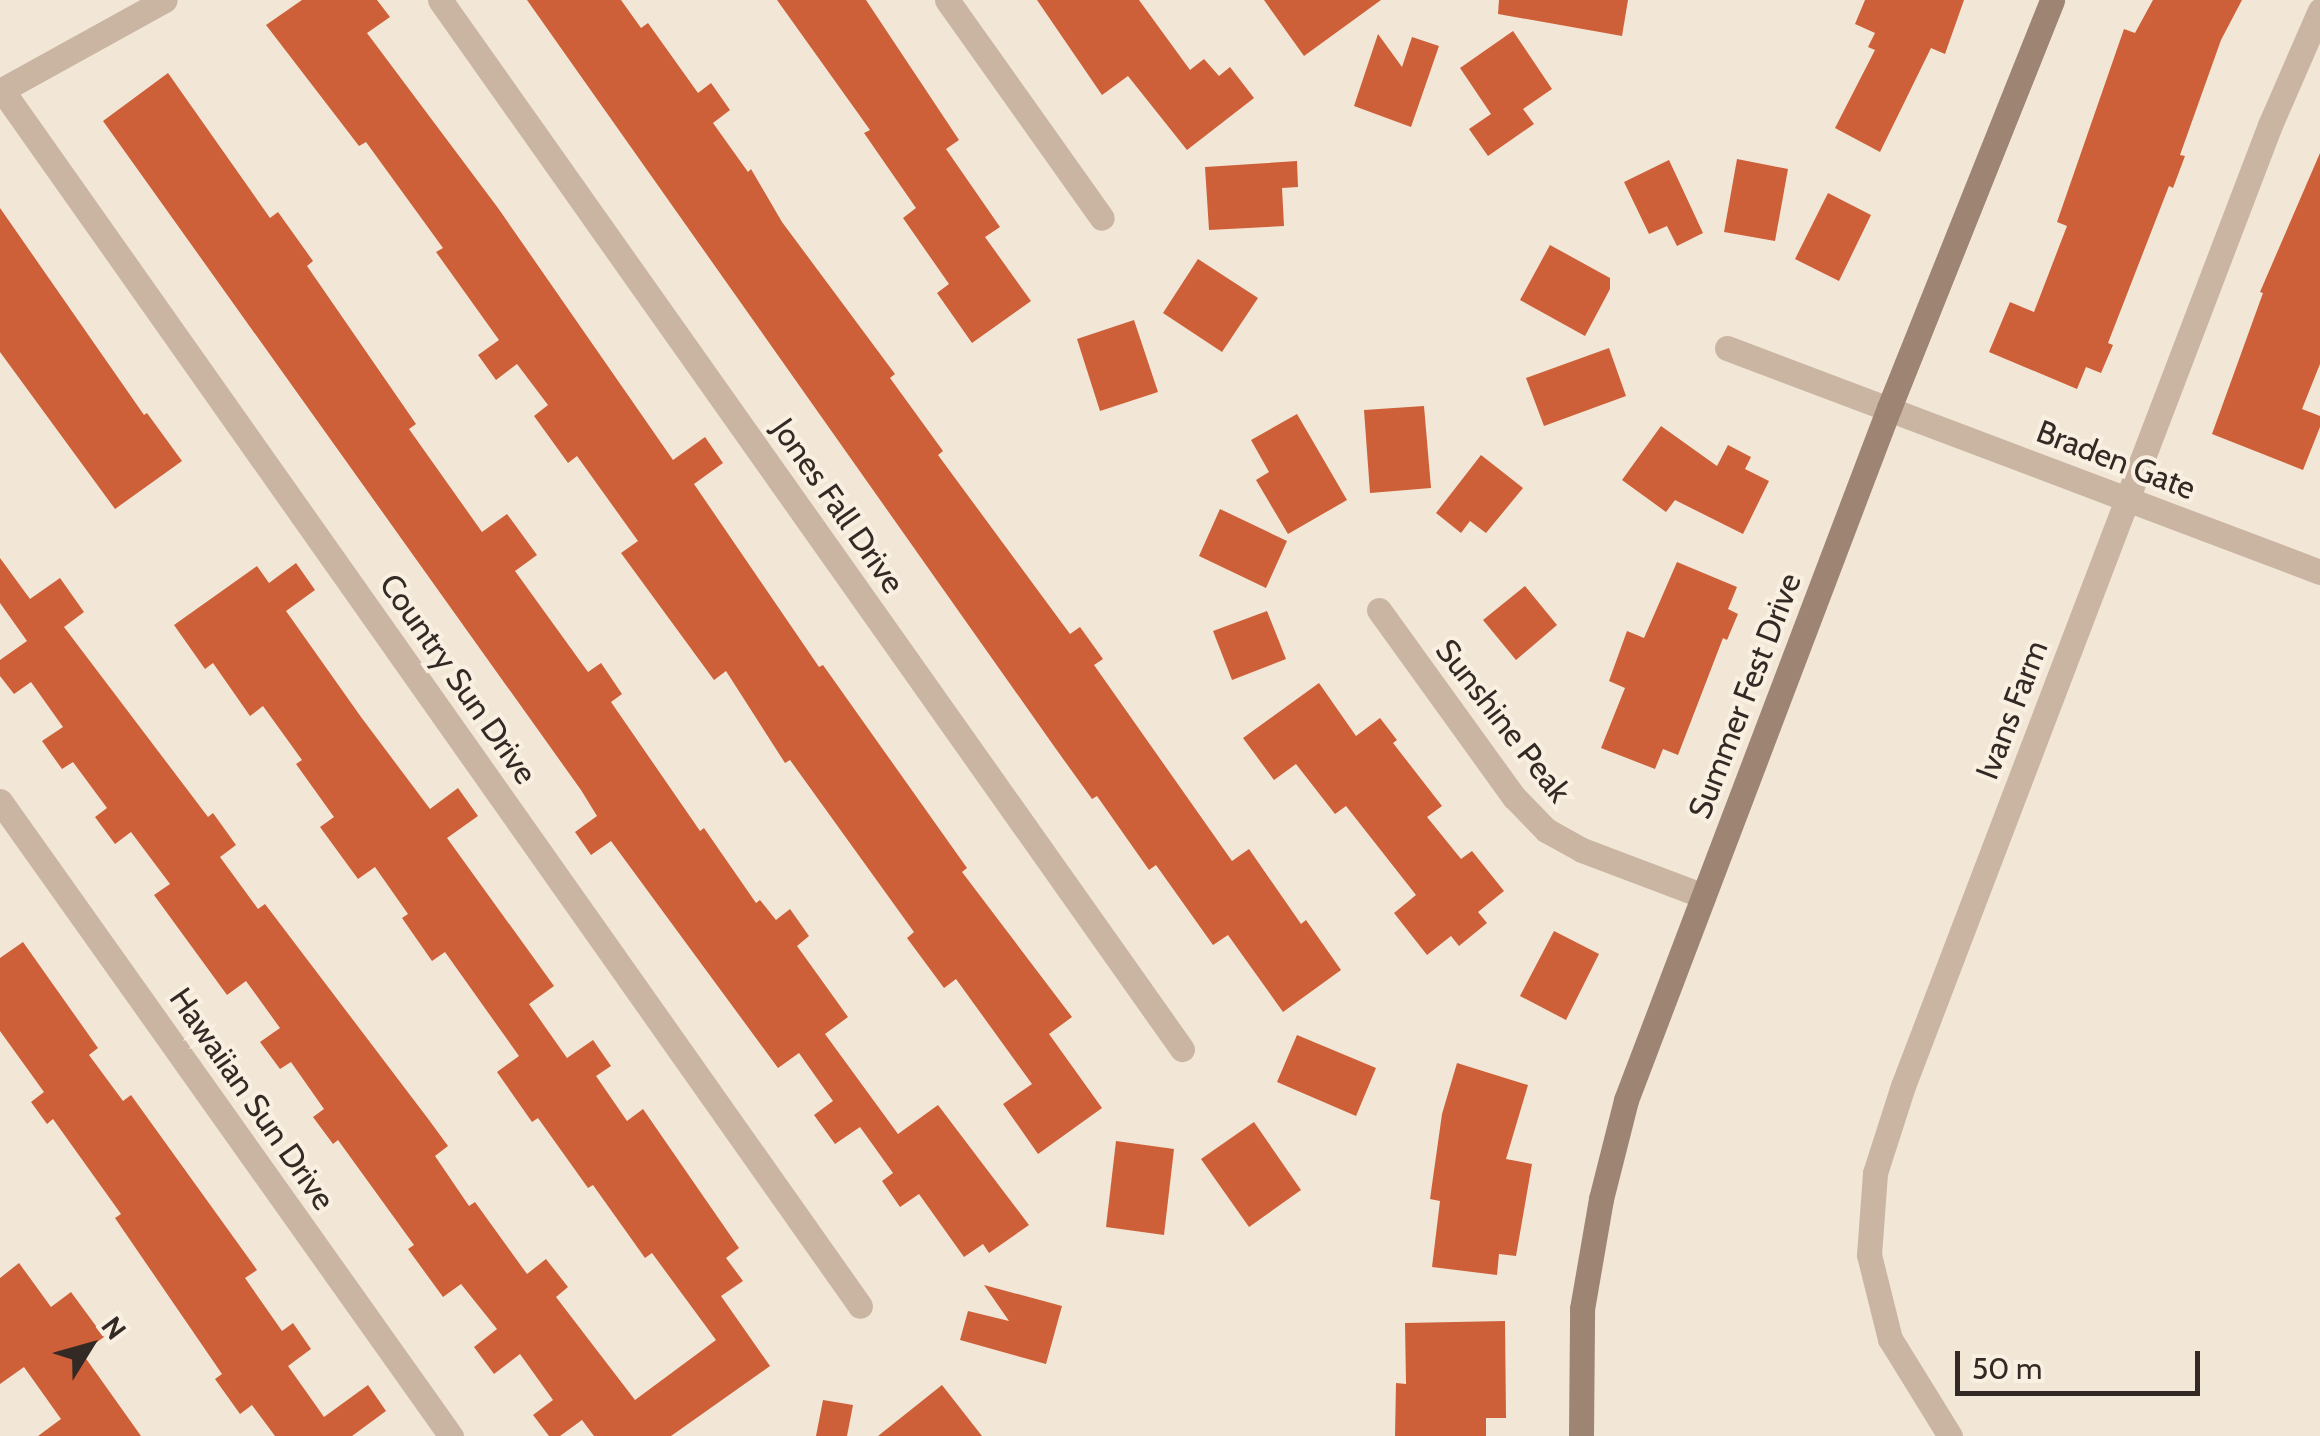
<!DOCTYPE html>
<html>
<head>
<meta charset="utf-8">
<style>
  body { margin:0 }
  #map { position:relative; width:2320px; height:1436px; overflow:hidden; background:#f2e6d6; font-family:Cabin,sans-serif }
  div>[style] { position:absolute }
  .building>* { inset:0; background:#cd6039 }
  .street>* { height:25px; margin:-12.5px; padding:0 12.5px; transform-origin:12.5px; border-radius:12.5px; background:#cab5a2 }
  .secondary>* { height:25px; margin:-12.5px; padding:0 12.5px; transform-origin:12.5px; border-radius:12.5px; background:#9e8473 }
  span { translate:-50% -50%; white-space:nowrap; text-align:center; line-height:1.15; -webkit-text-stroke:8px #faf0e2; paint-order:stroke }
  .street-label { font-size:32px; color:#342a25 }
  .north { position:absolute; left:40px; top:1296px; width:100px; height:100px; -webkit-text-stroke:8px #faf0e2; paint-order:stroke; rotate:53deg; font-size:28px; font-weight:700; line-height:40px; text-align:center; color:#342a25 }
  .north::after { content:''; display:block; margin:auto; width:35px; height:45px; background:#342a25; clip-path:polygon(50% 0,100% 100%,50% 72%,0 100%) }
  .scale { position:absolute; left:1955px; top:1351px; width:245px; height:45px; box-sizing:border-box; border:5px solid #342a25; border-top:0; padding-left:12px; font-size:30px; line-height:35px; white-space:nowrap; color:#342a25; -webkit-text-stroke:8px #faf0e2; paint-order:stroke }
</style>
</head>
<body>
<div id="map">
  <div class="building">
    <i style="clip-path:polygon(302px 0,377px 0,390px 17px,367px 33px,498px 208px,673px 460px,705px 437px,723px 463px,694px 484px,819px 667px,823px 665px,967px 868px,962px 872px,1072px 1017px,1049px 1034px,1102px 1108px,1038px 1154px,1003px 1104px,1032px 1084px,956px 979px,944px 988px,907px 938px,914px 932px,790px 760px,785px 763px,726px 671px,714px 680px,621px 553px,638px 541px,577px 456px,568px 463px,534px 416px,548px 405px,517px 364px,496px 380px,478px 355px,499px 340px,436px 252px,443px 248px,366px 142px,359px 146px,266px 25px)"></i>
    <i style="clip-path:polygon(527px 0,621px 0,641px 28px,648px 23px,698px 93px,711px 83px,730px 110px,713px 123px,748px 172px,751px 169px,782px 222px,895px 374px,890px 378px,943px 451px,938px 455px,1070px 634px,1080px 627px,1103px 659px,1094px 665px,1232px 861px,1249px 849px,1301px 924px,1306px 920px,1341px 970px,1283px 1012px,1228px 935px,1213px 945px,1156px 865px,1149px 870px,1097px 796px,1092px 799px,1056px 749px)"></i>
    <i style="clip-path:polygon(777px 0,866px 0,959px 140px,946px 149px,1000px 227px,985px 237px,1031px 301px,972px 343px,937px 293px,949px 284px,903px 218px,916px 208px,864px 133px,870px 130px)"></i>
    <i style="clip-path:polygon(1037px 0,1139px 0,1190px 70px,1204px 59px,1219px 76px,1230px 67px,1254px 98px,1187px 150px,1128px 76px,1102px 95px)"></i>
    <i style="clip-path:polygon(1264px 0,1381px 0,1304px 56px)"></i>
    <i style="clip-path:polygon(1499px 0,1628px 0,1622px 36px,1498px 14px)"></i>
    <i style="clip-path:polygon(1865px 0,1964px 0,1945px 54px,1931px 48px,1880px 152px,1835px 128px,1875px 50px,1868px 47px,1875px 33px,1855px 24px)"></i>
    <i style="clip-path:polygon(2153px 0,2242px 0,2221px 40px,2180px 155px,2185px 156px,2173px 188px,2169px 186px,2108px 343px,2113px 345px,2101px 373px,2086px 367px,2077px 389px,1989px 352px,2010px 302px,2034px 312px,2067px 226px,2057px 222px,2124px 29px,2135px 33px)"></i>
    <i style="clip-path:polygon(1513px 31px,1552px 89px,1523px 109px,1534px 124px,1488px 156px,1469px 129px,1491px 114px,1460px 68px)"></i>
    <i style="clip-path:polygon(1378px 34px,1402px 67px,1412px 37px,1439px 46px,1411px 127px,1354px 106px)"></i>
    <i style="clip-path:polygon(168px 73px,270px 218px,278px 212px,313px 261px,307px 266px,416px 424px,409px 429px,482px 532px,507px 514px,537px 555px,515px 571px,588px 672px,601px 663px,622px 694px,611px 702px,700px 831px,704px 828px,756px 903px,760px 900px,776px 920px,790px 909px,809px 936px,797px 946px,848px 1017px,825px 1034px,898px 1134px,938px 1105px,1029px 1225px,989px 1253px,983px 1244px,964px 1257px,919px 1194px,900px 1207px,882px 1181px,893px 1173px,860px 1127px,835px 1144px,814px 1115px,833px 1101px,799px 1053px,778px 1068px,611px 841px,591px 855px,575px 832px,597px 816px,581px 790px,103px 121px)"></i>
    <i style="clip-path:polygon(2320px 153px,2320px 364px,2302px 409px,2320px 416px,2320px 427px,2303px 470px,2212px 434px,2263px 293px,2260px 292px)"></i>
    <i style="clip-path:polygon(1737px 159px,1788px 169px,1775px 241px,1724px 232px)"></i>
    <i style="clip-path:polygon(1669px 160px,1703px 233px,1677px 246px,1667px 226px,1649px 234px,1624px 182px)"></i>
    <i style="clip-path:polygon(1297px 161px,1298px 187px,1282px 188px,1284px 226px,1209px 230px,1205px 167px)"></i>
    <i style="clip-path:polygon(1828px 193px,1871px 215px,1839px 281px,1795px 259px)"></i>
    <i style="clip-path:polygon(0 208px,144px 415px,147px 413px,182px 461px,115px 509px,0 352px)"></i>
    <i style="clip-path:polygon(1550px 245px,1610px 278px,1610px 289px,1585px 336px,1520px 300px)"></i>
    <i style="clip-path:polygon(1198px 259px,1258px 298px,1222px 352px,1163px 313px)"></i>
    <i style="clip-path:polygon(1134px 320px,1158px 392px,1100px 411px,1077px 339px)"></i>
    <i style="clip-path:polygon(1609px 348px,1626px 396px,1544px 426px,1526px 378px)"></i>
    <i style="clip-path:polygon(1424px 406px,1431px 488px,1370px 493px,1364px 410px)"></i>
    <i style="clip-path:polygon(1297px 414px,1347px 500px,1288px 534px,1256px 480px,1269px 472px,1251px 440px)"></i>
    <i style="clip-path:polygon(1661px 426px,1717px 466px,1728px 445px,1751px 457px,1745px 469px,1769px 481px,1743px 534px,1675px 500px,1666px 512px,1622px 480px)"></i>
    <i style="clip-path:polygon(1481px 455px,1523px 488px,1486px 533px,1470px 521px,1461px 533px,1436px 513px)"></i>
    <i style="clip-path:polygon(1220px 509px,1287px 541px,1266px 588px,1199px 556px)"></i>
    <i style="clip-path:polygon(0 558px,30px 599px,60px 578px,84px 612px,64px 627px,208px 817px,213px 813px,236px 845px,220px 857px,258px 909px,265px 904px,429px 1120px,448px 1146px,435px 1156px,469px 1206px,475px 1202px,527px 1274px,546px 1259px,568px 1287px,556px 1297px,635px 1400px,716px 1340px,652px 1253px,645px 1258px,593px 1185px,588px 1188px,538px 1118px,532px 1122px,497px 1072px,519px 1056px,445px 952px,432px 961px,402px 918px,408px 914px,375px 867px,358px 879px,320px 827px,334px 817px,296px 764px,302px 760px,263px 706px,250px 716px,213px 663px,205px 669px,174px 625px,257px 566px,269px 583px,296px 563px,315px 590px,286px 611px,361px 717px,430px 809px,458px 788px,478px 816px,447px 838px,554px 986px,529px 1004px,567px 1058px,593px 1040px,611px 1066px,596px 1076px,627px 1121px,643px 1109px,739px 1248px,726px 1258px,743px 1281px,721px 1296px,770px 1366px,671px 1436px,594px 1436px,582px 1420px,560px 1436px,549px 1436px,533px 1415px,553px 1400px,520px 1354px,494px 1374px,474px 1347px,497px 1329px,461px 1284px,443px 1297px,408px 1249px,414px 1245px,338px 1140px,333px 1144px,313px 1117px,324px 1109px,291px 1062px,280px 1069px,260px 1042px,280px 1028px,246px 981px,227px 995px,154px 895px,170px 884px,131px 832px,115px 844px,95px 817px,107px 808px,73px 762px,62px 769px,42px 741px,63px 727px,31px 682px,14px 694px,0 676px,0 660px,27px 641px,0 603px)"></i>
    <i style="clip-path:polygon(1677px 562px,1737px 587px,1728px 609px,1738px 614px,1727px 640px,1723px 638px,1678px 755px,1663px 749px,1655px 769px,1601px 748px,1625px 688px,1609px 681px,1627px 631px,1644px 638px)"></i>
    <i style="clip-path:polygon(1525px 586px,1557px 625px,1516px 660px,1483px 620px)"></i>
    <i style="clip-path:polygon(1267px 611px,1286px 659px,1232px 680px,1213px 631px)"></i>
    <i style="clip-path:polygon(1319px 683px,1356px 736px,1380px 718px,1397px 740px,1393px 743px,1442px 806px,1427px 817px,1461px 859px,1472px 851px,1504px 891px,1478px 912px,1487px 923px,1459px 946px,1451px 936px,1427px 955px,1394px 913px,1416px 895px,1346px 806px,1335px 814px,1296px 764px,1274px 780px,1243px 738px)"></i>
    <i style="clip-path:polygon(1554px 931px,1599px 954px,1566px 1020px,1520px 996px)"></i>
    <i style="clip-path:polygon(23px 942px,98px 1048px,89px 1055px,123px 1101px,131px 1095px,257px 1270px,245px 1278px,282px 1331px,293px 1323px,311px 1349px,288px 1366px,324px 1417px,368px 1385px,386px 1411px,352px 1436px,275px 1436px,252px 1405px,240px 1414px,215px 1379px,222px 1374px,115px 1218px,121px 1214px,53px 1119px,47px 1124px,31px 1102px,44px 1092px,0 1031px,0 958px)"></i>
    <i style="clip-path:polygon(1297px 1035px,1376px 1068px,1356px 1116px,1277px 1082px)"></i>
    <i style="clip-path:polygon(1457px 1063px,1528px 1085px,1506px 1159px,1532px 1164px,1516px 1256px,1499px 1254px,1497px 1275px,1432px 1267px,1440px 1201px,1430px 1199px,1442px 1114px)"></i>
    <i style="clip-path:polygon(1254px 1122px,1301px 1190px,1249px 1227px,1201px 1159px)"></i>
    <i style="clip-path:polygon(1116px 1141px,1174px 1149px,1164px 1235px,1106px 1227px)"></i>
    <i style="clip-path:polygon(19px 1263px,51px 1307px,71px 1292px,104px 1337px,82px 1353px,141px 1436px,38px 1436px,61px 1419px,24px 1367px,0 1384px,0 1278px)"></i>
    <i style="clip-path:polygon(984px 1285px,1062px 1306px,1046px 1364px,960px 1340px,968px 1311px,1009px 1321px)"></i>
    <i style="clip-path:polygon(1505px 1321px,1506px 1418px,1486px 1418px,1486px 1436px,1395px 1436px,1396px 1383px,1406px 1384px,1405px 1323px)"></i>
    <i style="clip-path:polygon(942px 1385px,982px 1436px,878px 1436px)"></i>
    <i style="clip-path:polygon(823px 1400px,853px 1405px,847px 1436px,816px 1436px)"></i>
  </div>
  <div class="street">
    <i style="left:440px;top:0;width:1285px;rotate:54.73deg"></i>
    <i style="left:947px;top:0;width:267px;rotate:54.6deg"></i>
    <i style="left:2px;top:90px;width:1488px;rotate:54.79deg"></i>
    <i style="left:0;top:91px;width:188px;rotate:-28.9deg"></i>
    <i style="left:1727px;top:348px;width:634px;rotate:20.69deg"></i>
    <i style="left:1379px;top:610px;width:231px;rotate:54.2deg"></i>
    <i style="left:1514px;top:797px;width:46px;rotate:45.9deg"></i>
    <i style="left:1546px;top:830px;width:41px;rotate:29.1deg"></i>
    <i style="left:1582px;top:850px;width:130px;rotate:20.7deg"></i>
    <i style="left:0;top:801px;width:779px;rotate:54.62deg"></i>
    <i style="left:1950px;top:1436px;width:114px;rotate:-121.7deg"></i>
    <i style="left:1890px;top:1339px;width:87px;rotate:-104deg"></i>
    <i style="left:1869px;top:1255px;width:82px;rotate:-85.8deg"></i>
    <i style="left:1875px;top:1173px;width:91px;rotate:-72.2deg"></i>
    <i style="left:1903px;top:1086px;width:1029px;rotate:-69.1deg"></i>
    <i style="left:2270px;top:125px;width:125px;rotate:-66.5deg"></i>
  </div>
  <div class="secondary">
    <i style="left:1581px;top:1436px;width:127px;rotate:-89.5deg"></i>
    <i style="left:1582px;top:1309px;width:112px;rotate:-80.2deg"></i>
    <i style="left:1601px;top:1199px;width:102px;rotate:-75.8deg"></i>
    <i style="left:1626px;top:1100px;width:740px;rotate:-69.19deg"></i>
    <i style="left:1889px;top:408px;width:439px;rotate:-68.2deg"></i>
  </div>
  <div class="street-label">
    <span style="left:2116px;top:460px;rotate:21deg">Braden Gate</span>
    <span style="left:838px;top:506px;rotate:55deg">Jones Fall Drive</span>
    <span style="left:458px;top:679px;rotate:55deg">Country Sun Drive</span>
    <span style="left:1745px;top:696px;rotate:-69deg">Summer Fest Drive</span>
    <span style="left:2012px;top:710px;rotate:-69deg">Ivans Farm</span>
    <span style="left:1503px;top:721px;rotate:52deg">Sunshine Peak</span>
    <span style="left:252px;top:1099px;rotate:55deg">Hawaiian Sun Drive</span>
  </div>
  <div class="north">N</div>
  <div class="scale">50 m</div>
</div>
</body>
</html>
